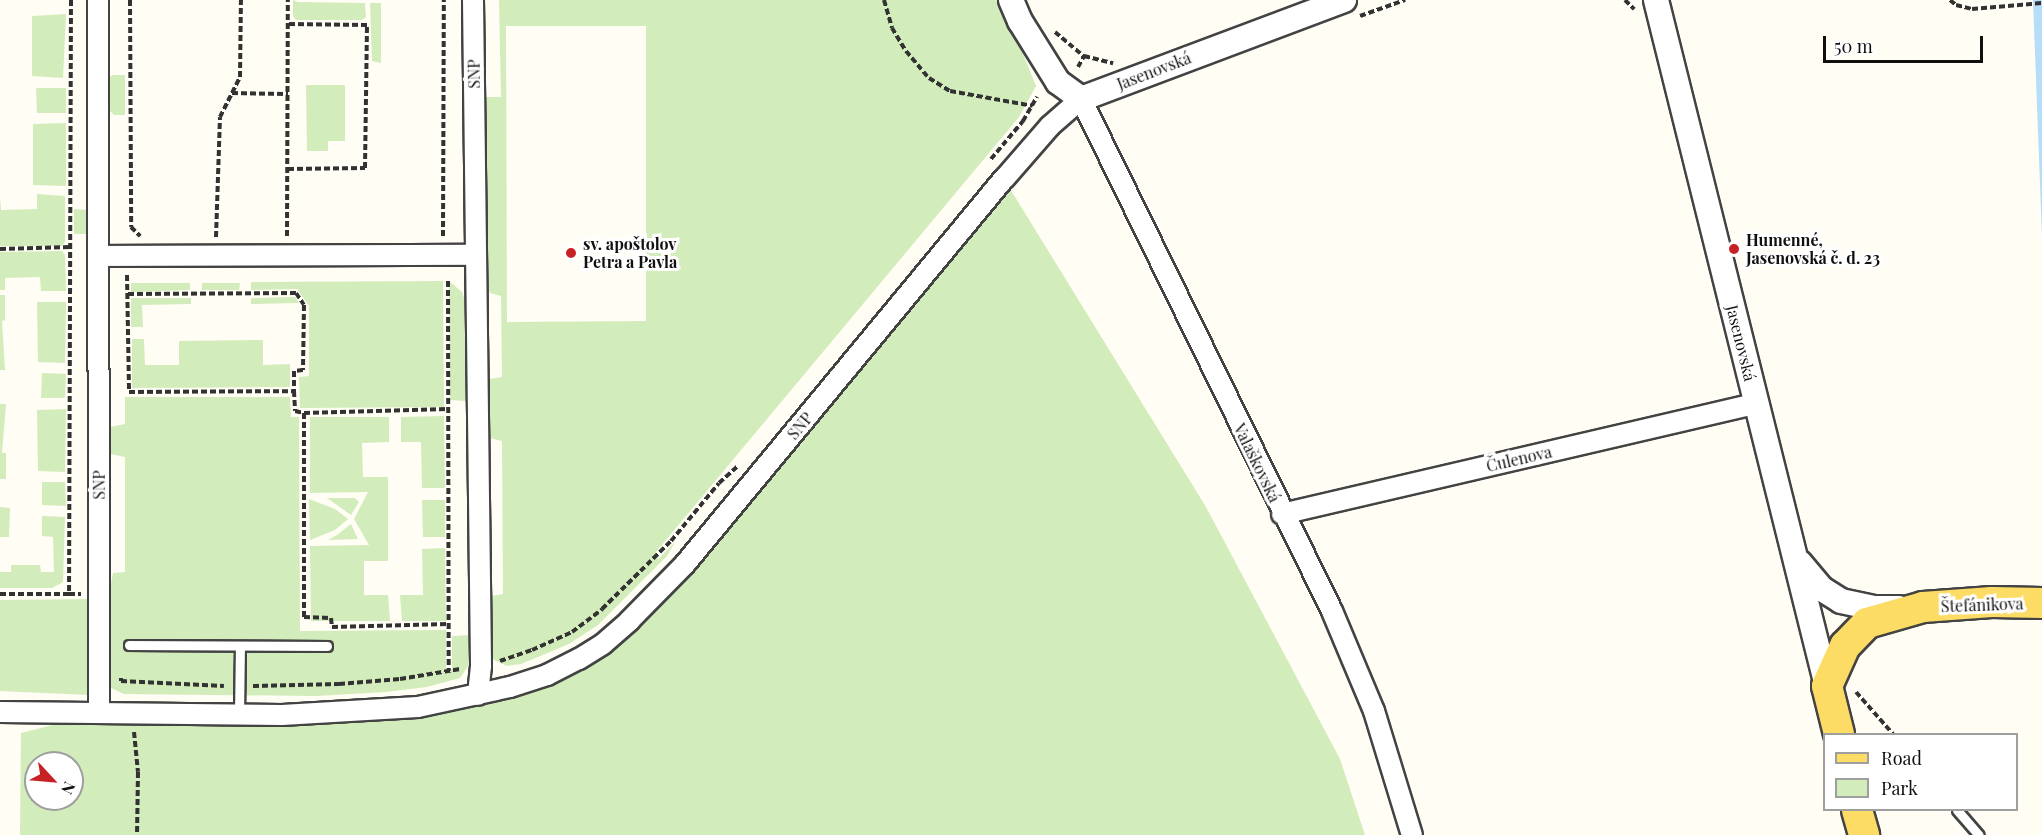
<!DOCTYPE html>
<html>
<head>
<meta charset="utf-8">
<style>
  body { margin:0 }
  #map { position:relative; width:2042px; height:835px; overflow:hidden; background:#fffdf4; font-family:"Playfair Display",serif }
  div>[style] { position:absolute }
  .green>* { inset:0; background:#d3ecbb }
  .water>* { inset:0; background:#b6def9 }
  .path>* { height:4px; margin-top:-2px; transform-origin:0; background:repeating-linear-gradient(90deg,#323232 0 6px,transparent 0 9px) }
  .roads { filter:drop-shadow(2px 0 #434343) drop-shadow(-2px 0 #434343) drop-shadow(0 2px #434343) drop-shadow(0 -2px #434343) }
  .service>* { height:9px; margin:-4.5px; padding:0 4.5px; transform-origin:4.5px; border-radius:4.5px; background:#fff }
  .minor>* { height:20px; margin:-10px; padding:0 10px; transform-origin:10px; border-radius:10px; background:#fff }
  .tertiary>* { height:24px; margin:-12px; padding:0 12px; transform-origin:12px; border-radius:12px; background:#fff }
  .primary>* { height:30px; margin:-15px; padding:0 15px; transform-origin:15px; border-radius:15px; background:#fddc66 }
  .dots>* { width:16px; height:16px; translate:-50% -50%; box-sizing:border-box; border:3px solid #fff; border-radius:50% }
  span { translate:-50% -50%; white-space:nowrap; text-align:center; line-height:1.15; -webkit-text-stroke:6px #fff; paint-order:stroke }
  .street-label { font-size:16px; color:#101010 }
  .poi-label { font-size:16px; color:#101010; font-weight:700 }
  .left { translate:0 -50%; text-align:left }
  .legend { position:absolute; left:1823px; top:733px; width:195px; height:78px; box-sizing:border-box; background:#fff; border:2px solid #9f9f9f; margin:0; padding:8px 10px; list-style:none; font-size:18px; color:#101010 }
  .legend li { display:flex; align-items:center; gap:12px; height:30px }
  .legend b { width:30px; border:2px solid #9f9f9f }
  .north { position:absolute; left:24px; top:751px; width:60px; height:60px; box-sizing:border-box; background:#fff; border:2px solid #9f9f9f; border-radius:50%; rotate:116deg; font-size:16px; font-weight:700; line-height:24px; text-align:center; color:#101010 }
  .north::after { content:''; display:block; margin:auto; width:21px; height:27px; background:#c72125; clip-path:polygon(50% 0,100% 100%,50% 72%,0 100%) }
  .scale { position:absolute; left:1823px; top:36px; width:160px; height:27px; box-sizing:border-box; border:3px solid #101010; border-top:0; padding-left:8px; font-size:18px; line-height:21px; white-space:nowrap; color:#101010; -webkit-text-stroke:4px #fff; paint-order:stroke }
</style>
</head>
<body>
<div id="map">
  <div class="green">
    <i style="clip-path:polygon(293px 0,298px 2px,365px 3px,366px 17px,362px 20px,296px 20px,293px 16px)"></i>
    <i style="clip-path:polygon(evenodd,499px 0,1001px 0,1036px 86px,1019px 117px,656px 552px,658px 559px,675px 542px,667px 556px,598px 625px,569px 644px,521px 664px,507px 666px,494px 660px,489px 653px,488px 602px,491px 596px,503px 594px,502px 441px,490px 438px,487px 433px,487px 385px,490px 379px,502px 377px,501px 296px,490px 293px,488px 288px,485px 107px,485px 97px,501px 97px,499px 0,506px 26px,646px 26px,646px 321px,507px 322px,506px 26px)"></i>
    <i style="clip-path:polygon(370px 3px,381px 3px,381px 63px,372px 61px)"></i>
    <i style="clip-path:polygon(66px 14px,63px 78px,32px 76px,32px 16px)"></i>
    <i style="clip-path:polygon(113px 75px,125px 75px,125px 115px,114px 115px,110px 111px,110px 77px)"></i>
    <i style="clip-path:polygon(306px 85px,345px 85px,345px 141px,328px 141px,328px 151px,307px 151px)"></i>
    <i style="clip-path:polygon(36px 88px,66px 88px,66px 113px,37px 113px)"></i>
    <i style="clip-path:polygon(66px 123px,66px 186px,33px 185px,33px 124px)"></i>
    <i style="clip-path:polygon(evenodd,1004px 179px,1206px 507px,1340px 759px,1365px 835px,20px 835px,21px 733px,99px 713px,282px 715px,510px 687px,629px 621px,1004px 179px,36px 763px,72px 763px,72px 799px,36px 799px,36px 763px)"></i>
    <i style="clip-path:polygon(37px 194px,65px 196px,65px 242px,62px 246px,0 246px,0 197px,1px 210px,37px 209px)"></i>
    <i style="clip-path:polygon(74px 209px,89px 210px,88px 234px,74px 234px)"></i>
    <i style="clip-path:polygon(62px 251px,65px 255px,66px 291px,41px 291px,40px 277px,5px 278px,5px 290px,0 290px,0 252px)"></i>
    <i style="clip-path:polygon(443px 281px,444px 407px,300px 408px,299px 377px,309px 376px,309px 306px,297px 289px,251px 290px,251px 282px)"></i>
    <i style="clip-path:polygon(449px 281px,462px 292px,466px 304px,467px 401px,450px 400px)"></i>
    <i style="clip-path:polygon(131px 283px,190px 283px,190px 290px,131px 292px)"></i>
    <i style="clip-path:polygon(202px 283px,240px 283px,239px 290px,202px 290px)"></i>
    <i style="clip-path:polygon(0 295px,5px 295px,5px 320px,2px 321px,5px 370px,0 370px)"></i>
    <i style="clip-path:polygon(295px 297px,299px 303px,251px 304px,251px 298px)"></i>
    <i style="clip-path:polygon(131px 298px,191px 298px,191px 304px,142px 305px,143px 327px,131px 327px)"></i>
    <i style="clip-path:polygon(37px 302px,66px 302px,65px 363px,38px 362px)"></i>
    <i style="clip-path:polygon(132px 339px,144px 339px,145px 365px,179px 365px,179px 341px,263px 340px,263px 365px,290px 364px,290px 387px,132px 388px)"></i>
    <i style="clip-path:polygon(42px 373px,66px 374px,65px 398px,41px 398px)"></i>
    <i style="clip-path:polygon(125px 397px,290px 397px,291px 417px,299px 417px,300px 631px,446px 630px,446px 671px,452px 669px,452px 636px,469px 635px,468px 666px,460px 678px,427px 687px,386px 692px,316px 696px,124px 694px,111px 688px,109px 682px,110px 590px,113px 573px,125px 572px,125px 457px,110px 454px,110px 427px,125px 424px)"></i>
    <i style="clip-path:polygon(0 404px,6px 404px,2px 453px,6px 453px,6px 479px,0 479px)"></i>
    <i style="clip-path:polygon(66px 409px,65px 472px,38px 471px,37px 410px)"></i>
    <i style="clip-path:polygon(444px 416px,445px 488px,422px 488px,421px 442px,401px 442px,401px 417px)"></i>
    <i style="clip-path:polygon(389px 417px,389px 442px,362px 443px,363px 477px,388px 477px,388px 561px,364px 561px,364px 595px,388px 595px,390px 621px,311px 621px,310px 546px,369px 545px,354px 519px,368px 492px,310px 493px,310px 417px)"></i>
    <i style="clip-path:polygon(42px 482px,65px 482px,66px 506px,42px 505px)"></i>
    <i style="clip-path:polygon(327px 498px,355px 498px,359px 502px,351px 515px)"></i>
    <i style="clip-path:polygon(309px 499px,335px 509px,348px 519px,335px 530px,310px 540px)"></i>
    <i style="clip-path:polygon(422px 500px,445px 500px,445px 537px,423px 537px)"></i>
    <i style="clip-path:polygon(0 507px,10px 508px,9px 537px,0 537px)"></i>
    <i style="clip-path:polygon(42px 516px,65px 517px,63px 582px,52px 588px,0 588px,0 572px,11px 572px,11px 565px,40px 565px,41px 572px,54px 572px,53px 537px,42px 536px)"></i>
    <i style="clip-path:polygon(351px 524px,358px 539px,328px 540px,337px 535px)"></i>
    <i style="clip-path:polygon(445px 548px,446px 621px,402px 621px,400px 595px,423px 595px,422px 549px)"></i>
    <i style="clip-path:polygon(90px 599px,88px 695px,0 691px,0 600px)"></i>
  </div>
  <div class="water">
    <i style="clip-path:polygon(2033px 0,2042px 0,2042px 237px)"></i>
  </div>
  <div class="path">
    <i style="left:71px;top:0;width:594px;rotate:90.19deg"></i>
    <i style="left:69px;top:594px;width:12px"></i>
    <i style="left:130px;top:0;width:227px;rotate:89.7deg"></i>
    <i style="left:131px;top:227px;width:13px;rotate:45deg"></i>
    <i style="left:884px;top:0;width:29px;rotate:74deg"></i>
    <i style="left:892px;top:28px;width:27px;rotate:59deg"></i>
    <i style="left:906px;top:51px;width:35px;rotate:50deg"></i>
    <i style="left:929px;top:78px;width:25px;rotate:32deg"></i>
    <i style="left:950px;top:91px;width:84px;rotate:10.2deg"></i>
    <i style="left:1625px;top:0;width:13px;rotate:45deg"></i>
    <i style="left:1950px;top:0;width:8px;rotate:40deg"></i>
    <i style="left:1956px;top:5px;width:16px;rotate:14deg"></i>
    <i style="left:1972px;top:9px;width:70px;rotate:-4.9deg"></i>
    <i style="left:1360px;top:16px;width:48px;rotate:-19.6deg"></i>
    <i style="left:1055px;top:32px;width:38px;rotate:40deg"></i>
    <i style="left:1084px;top:56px;width:30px;rotate:14deg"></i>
    <i style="left:1078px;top:67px;width:13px;rotate:-61deg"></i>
    <i style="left:232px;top:93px;width:56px;rotate:1deg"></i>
    <i style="left:991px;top:159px;width:50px;rotate:-49.9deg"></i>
    <i style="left:1023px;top:121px;width:28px;rotate:-60deg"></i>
    <i style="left:288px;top:169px;width:77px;rotate:-0.7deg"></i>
    <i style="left:365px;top:168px;width:143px;rotate:-89.2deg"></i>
    <i style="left:367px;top:25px;width:79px;rotate:-179.3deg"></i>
    <i style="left:287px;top:236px;width:236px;rotate:-89.8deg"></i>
    <i style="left:443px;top:236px;width:236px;rotate:-89.8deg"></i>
    <i style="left:216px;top:237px;width:120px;rotate:-88.1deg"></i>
    <i style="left:220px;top:117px;width:45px;rotate:-63.4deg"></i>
    <i style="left:240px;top:77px;width:77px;rotate:-89.3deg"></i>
    <i style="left:0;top:249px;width:71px;rotate:-1.6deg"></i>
    <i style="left:127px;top:275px;width:117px;rotate:89deg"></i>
    <i style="left:129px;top:392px;width:165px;rotate:-0.3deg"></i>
    <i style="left:294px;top:391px;width:20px;rotate:87deg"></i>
    <i style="left:295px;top:411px;width:9px;rotate:13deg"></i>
    <i style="left:304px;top:413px;width:144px;rotate:-1.6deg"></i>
    <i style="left:448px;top:281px;width:390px;rotate:89.9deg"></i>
    <i style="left:128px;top:294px;width:168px;rotate:-0.3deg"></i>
    <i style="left:296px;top:293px;width:14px;rotate:56deg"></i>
    <i style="left:304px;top:305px;width:65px;rotate:90.9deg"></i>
    <i style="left:303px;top:370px;width:9px;rotate:174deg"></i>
    <i style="left:294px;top:371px;width:20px;rotate:90deg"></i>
    <i style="left:304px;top:413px;width:204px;rotate:90deg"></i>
    <i style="left:304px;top:617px;width:27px;rotate:2deg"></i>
    <i style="left:331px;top:618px;width:9px;rotate:84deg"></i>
    <i style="left:332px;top:627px;width:116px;rotate:-1.5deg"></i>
    <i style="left:0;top:594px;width:69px"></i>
    <i style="left:500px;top:661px;width:34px;rotate:-19deg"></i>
    <i style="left:532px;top:650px;width:44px;rotate:-24.2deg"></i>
    <i style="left:572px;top:632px;width:38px;rotate:-37deg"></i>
    <i style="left:602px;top:609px;width:97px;rotate:-44.6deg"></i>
    <i style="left:671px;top:541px;width:75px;rotate:-50.4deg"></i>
    <i style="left:719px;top:483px;width:25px;rotate:-42deg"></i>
    <i style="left:121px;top:678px;width:3px;rotate:90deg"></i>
    <i style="left:121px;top:681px;width:103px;rotate:2.8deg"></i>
    <i style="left:253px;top:686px;width:86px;rotate:-1.3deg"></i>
    <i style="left:339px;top:684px;width:61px;rotate:-4.7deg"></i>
    <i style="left:400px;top:679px;width:61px;rotate:-9.5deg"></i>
    <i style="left:1856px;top:692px;width:56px;rotate:48.6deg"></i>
    <i style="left:134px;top:732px;width:40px;rotate:84.3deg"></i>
    <i style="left:138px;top:772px;width:63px;rotate:90.9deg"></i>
  </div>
  <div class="roads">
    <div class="service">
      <i style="left:129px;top:645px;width:198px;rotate:0.3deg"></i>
      <i style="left:239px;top:715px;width:69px;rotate:-89.2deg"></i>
      <i style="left:1957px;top:810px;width:33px;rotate:49deg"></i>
    </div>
    <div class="minor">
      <i style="left:98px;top:0;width:713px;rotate:89.92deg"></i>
      <i style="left:473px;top:0;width:666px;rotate:89.31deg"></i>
      <i style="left:481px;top:666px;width:29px;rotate:96deg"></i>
      <i style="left:100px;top:256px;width:376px;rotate:-0.2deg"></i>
      <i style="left:1282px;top:514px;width:487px;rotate:-13.1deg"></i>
      <i style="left:0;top:712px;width:282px;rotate:0.6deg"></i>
      <i style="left:282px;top:715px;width:136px;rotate:-3.4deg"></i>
      <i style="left:418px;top:707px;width:94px;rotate:-12.3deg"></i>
      <i style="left:510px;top:687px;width:39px;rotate:-18deg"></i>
      <i style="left:547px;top:675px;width:36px;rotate:-27deg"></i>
      <i style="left:579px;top:659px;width:28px;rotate:-32deg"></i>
      <i style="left:603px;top:644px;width:35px;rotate:-41deg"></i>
      <i style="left:629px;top:621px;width:80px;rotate:-45.5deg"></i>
      <i style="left:685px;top:564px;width:500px;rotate:-50.4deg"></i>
      <i style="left:1004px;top:179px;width:70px;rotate:-49deg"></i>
      <i style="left:1050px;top:126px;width:41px;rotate:-41.1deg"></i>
      <i style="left:1081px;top:99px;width:570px;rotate:63.88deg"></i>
      <i style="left:1332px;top:611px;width:108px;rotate:67.2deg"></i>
      <i style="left:1374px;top:711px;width:130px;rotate:73deg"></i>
    </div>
    <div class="tertiary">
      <i style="left:1011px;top:0;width:23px;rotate:67deg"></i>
      <i style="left:1020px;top:21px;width:72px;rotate:58.1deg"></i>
      <i style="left:1058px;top:82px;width:29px;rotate:36deg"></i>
      <i style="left:1081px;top:99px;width:281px;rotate:-20.6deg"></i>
      <i style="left:1656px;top:0;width:707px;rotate:76deg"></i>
      <i style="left:1800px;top:563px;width:34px;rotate:50deg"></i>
      <i style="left:1822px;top:589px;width:22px;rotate:32deg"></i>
      <i style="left:1841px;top:601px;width:35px;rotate:12deg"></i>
      <i style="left:1875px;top:608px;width:24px"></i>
    </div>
    <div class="primary">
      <i style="left:1839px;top:734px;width:49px;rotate:-104deg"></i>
      <i style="left:1827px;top:686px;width:44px;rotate:-65.8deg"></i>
      <i style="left:1845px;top:646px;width:32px;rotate:-46deg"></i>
      <i style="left:1867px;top:623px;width:58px;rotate:-15.9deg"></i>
      <i style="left:1923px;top:607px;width:69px;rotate:-4.1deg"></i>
      <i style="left:1992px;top:602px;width:50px;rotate:1.1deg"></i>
      <i style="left:1857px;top:810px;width:26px;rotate:74deg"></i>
    </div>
  </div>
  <div class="dots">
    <i style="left:1734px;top:249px;background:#c72125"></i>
    <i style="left:571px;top:253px;background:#c72125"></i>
  </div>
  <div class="street-label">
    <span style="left:1154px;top:71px;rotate:-21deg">Jasenovská</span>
    <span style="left:474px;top:74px;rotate:-91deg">SNP</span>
    <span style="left:1741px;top:343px;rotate:76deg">Jasenovská</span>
    <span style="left:800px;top:426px;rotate:-50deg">SNP</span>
    <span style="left:1519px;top:459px;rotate:-13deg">Čulenova</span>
    <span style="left:1257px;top:463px;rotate:64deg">Valaškovská</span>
    <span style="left:99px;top:485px;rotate:-90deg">SNP</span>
    <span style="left:1982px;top:605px;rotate:-2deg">Štefánikova</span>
  </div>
  <div class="poi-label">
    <span class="left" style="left:1746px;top:249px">Humenné,<br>Jasenovská č. d. 23</span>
    <span class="left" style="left:583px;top:253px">sv. apoštolov<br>Petra a Pavla</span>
  </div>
  <ul class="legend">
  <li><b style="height:8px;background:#fddc66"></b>Road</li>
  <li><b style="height:16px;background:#d3ecbb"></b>Park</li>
  </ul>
  <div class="north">N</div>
  <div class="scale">50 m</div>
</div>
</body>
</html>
